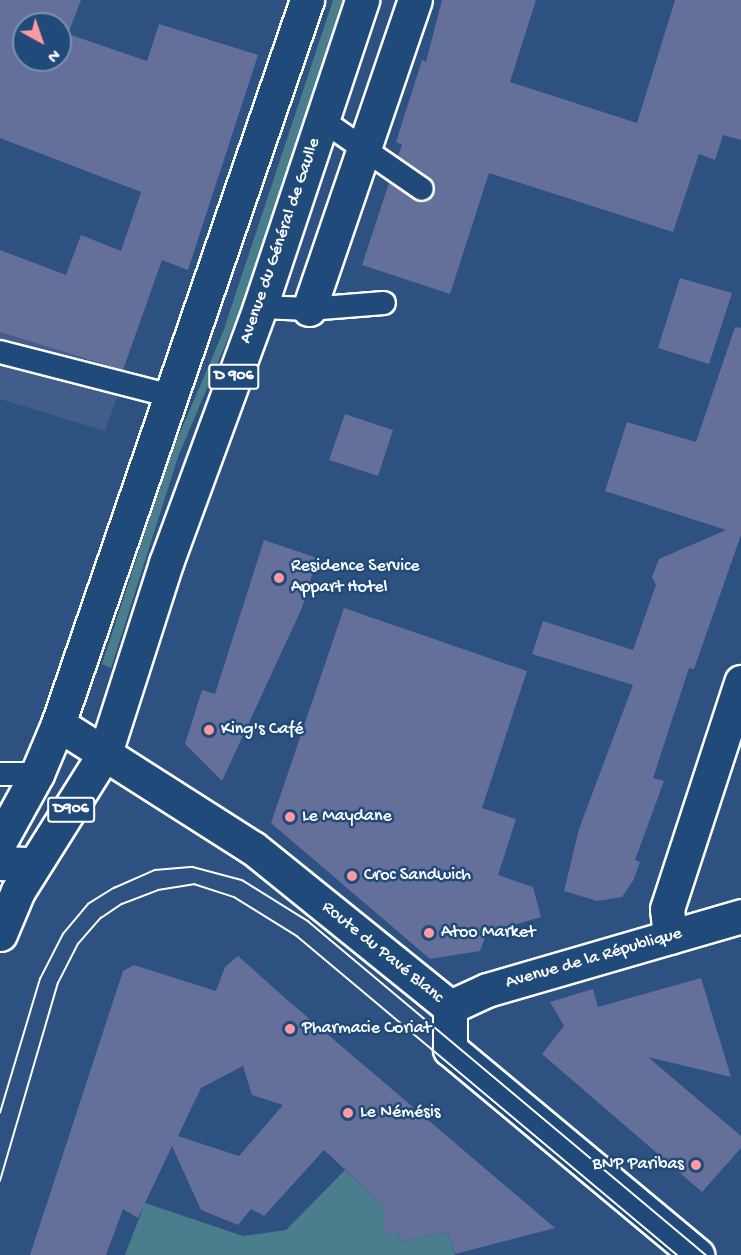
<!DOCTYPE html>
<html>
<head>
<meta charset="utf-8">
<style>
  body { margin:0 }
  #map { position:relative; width:741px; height:1255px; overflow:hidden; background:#2d5180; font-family:"Gochi Hand",sans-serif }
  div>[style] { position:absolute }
  .built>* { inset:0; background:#425d8a }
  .green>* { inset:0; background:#4a7e8c }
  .building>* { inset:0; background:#646f9a }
  .roads { filter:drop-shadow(2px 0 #fff) drop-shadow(-2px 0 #fff) drop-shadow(0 2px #fff) drop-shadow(0 -2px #fff) }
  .lane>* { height:22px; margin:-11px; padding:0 11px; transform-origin:11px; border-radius:11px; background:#1f4a7a }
  .street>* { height:33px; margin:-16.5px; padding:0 16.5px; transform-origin:16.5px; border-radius:16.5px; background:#1f4a7a }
  .secondary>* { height:33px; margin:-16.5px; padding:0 16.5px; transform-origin:16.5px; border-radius:16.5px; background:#1f4a7a }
  .primary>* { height:33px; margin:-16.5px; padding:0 16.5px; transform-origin:16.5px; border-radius:16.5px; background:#1f4a7a }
  .tram>* { height:1.5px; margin:-0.75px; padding:0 0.75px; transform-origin:0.75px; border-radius:0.75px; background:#fff }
  .dots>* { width:16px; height:16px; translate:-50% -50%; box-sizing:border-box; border:3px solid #1f4a7a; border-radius:50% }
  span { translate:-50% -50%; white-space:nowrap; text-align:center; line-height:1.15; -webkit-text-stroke:5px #1f4a7a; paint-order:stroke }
  .shield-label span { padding:2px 4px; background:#1f4a7a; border:2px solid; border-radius:4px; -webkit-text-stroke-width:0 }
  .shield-label { font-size:16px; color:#fff; font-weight:700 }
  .street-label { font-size:18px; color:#fff }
  .poi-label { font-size:18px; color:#fff }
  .left { translate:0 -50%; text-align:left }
  .right { translate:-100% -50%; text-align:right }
  .north { position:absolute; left:12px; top:12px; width:60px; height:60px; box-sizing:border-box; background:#1f4a7a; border:2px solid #7992af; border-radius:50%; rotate:140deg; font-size:16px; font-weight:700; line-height:24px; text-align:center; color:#fff }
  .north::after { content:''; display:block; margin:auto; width:21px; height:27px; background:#ff9aa2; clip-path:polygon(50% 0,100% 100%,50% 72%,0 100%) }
</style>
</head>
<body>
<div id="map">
  <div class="built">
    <i style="clip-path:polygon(0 324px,127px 370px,105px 431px,0 399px)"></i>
  </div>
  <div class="green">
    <i style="clip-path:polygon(333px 0,343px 0,248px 291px,178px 457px,111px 668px,102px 664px,170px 456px,223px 332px)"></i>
    <i style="clip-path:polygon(345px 1170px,384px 1206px,384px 1233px,396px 1233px,403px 1241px,448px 1232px,455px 1255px,125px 1255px,145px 1203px,243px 1236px,286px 1230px)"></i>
  </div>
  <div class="building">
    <i style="clip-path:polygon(evenodd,0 0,81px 0,68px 34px,147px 61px,159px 24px,258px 55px,188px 270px,162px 260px,123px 370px,0 332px,0 250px,66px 275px,81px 235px,121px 251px,141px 192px,0 138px,0 0,24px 24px,60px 24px,60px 60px,24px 60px,24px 24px)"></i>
    <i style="clip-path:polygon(442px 0,536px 0,510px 82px,637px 123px,675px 0,741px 0,741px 140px,723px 135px,715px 160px,699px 154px,673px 232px,489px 173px,450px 294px,362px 265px,389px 183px,420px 202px,428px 201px,435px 191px,430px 178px,398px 156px,402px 145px,396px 142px,422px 60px,426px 62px)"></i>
    <i style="clip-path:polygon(680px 278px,732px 293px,709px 364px,658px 348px)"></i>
    <i style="clip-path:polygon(735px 327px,741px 328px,741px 535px,694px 669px,689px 668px,653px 778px,664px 781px,635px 860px,640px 862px,634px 879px,622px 897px,597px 901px,564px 891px,579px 829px,633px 685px,532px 654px,543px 621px,633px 650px,656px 585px,652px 577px,659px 559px,726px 530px,605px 491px,627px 422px,696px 442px)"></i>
    <i style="clip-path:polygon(345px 414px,393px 430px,378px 476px,329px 460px)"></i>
    <i style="clip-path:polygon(264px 540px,317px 558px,302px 608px,222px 781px,185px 744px,202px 690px,215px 694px)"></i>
    <i style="clip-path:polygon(344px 608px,527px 671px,482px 808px,516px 819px,498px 875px,533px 887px,541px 917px,487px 933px,480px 951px,430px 959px,271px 823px)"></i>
    <i style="clip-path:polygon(evenodd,238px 956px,285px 998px,555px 1228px,455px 1254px,448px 1232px,403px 1241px,396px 1233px,384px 1233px,384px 1206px,324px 1150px,264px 1216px,251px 1209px,238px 1225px,201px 1210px,172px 1146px,138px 1218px,123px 1209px,106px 1255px,30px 1255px,123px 971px,134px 965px,216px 991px,225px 967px,238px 956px,243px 1066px,252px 1095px,283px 1105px,239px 1156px,178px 1136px,201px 1088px,243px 1066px)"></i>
    <i style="clip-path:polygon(701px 978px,731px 1077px,648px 1057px,741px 1136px,741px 1148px,702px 1192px,542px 1054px,564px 1026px,550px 1002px,593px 989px,598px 1007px)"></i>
  </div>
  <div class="roads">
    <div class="lane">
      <i style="left:322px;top:120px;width:121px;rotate:34.6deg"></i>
      <i style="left:260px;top:307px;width:49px;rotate:2.3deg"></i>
      <i style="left:309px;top:309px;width:75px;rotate:-4.6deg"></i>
      <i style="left:0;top:352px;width:177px;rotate:14.4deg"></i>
      <i style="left:0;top:774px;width:37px"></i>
    </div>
    <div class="street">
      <i style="left:309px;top:309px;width:327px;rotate:-71.1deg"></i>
      <i style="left:0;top:863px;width:34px;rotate:2deg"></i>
      <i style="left:670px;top:937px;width:28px;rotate:-96deg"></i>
      <i style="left:667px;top:909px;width:239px;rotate:-71.9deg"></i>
      <i style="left:450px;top:1007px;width:41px;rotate:-24.7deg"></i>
      <i style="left:487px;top:990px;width:265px;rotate:-16.2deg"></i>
    </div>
    <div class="secondary">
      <i style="left:58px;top:724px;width:231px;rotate:32.5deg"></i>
      <i style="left:253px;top:848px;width:253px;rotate:38.9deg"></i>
      <i style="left:450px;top:1007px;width:42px;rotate:90deg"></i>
      <i style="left:450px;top:1049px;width:322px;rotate:39.8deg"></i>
    </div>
    <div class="primary">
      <i style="left:0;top:841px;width:77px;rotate:-61.1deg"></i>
      <i style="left:37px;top:774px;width:54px;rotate:-67.2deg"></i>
      <i style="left:58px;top:724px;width:766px;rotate:-71.02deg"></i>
      <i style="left:0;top:934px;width:47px;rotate:-67.3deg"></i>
      <i style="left:18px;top:891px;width:163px;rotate:-57.8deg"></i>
      <i style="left:105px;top:753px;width:200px;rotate:-72.2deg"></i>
      <i style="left:166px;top:563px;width:273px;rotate:-69.8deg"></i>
      <i style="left:260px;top:307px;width:324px;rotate:-71.6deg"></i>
    </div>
  </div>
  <div class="tram">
    <i style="left:0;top:1113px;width:140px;rotate:-73.4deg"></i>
    <i style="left:40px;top:979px;width:51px;rotate:-62.9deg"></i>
    <i style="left:63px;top:934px;width:39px;rotate:-50deg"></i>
    <i style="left:88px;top:904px;width:31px;rotate:-32deg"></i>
    <i style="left:114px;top:888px;width:45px;rotate:-23.7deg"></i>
    <i style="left:155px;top:870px;width:38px;rotate:-5deg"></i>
    <i style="left:193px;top:867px;width:51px;rotate:14.9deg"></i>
    <i style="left:242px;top:880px;width:78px;rotate:31.8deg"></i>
    <i style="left:308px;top:921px;width:520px;rotate:40deg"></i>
    <i style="left:0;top:1181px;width:206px;rotate:-73.7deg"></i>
    <i style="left:58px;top:983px;width:44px;rotate:-62.9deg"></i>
    <i style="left:78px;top:944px;width:35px;rotate:-49deg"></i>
    <i style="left:101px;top:918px;width:25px;rotate:-34deg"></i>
    <i style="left:122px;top:904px;width:39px;rotate:-21deg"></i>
    <i style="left:158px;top:890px;width:36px;rotate:-9deg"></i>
    <i style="left:194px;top:884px;width:42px;rotate:18deg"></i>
    <i style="left:234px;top:897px;width:74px;rotate:31.8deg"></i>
    <i style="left:297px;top:936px;width:496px;rotate:40deg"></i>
  </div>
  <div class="dots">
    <i style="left:279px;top:578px;background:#ff9aa2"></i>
    <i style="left:209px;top:730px;background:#ff9aa2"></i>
    <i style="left:290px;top:817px;background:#ff9aa2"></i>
    <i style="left:352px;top:876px;background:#ff9aa2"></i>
    <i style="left:429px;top:933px;background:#ff9aa2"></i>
    <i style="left:290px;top:1029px;background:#ff9aa2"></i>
    <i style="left:348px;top:1113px;background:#ff9aa2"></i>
    <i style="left:696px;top:1165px;background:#ff9aa2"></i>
  </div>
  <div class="shield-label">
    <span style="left:234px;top:377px">D 906</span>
    <span style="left:71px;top:810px">D906</span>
  </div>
  <div class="street-label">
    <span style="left:281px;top:241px;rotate:-71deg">Avenue du Général de Gaulle</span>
    <span style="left:382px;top:953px;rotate:39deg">Route du Pavé Blanc</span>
    <span style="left:594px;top:959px;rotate:-16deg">Avenue de la République</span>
  </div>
  <div class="poi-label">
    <span class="left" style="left:291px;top:578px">Residence Service<br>Appart Hotel</span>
    <span class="left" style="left:221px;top:730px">King's Café</span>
    <span class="left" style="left:302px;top:817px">Le Maydane</span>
    <span class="left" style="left:364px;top:876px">Croc Sandwich</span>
    <span class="left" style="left:441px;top:933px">Atoo Market</span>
    <span class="left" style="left:302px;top:1029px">Pharmacie Coriat</span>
    <span class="left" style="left:360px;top:1113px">Le Némésis</span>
    <span class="right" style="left:684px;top:1165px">BNP Paribas</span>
  </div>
  <div class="north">N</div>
</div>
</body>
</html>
